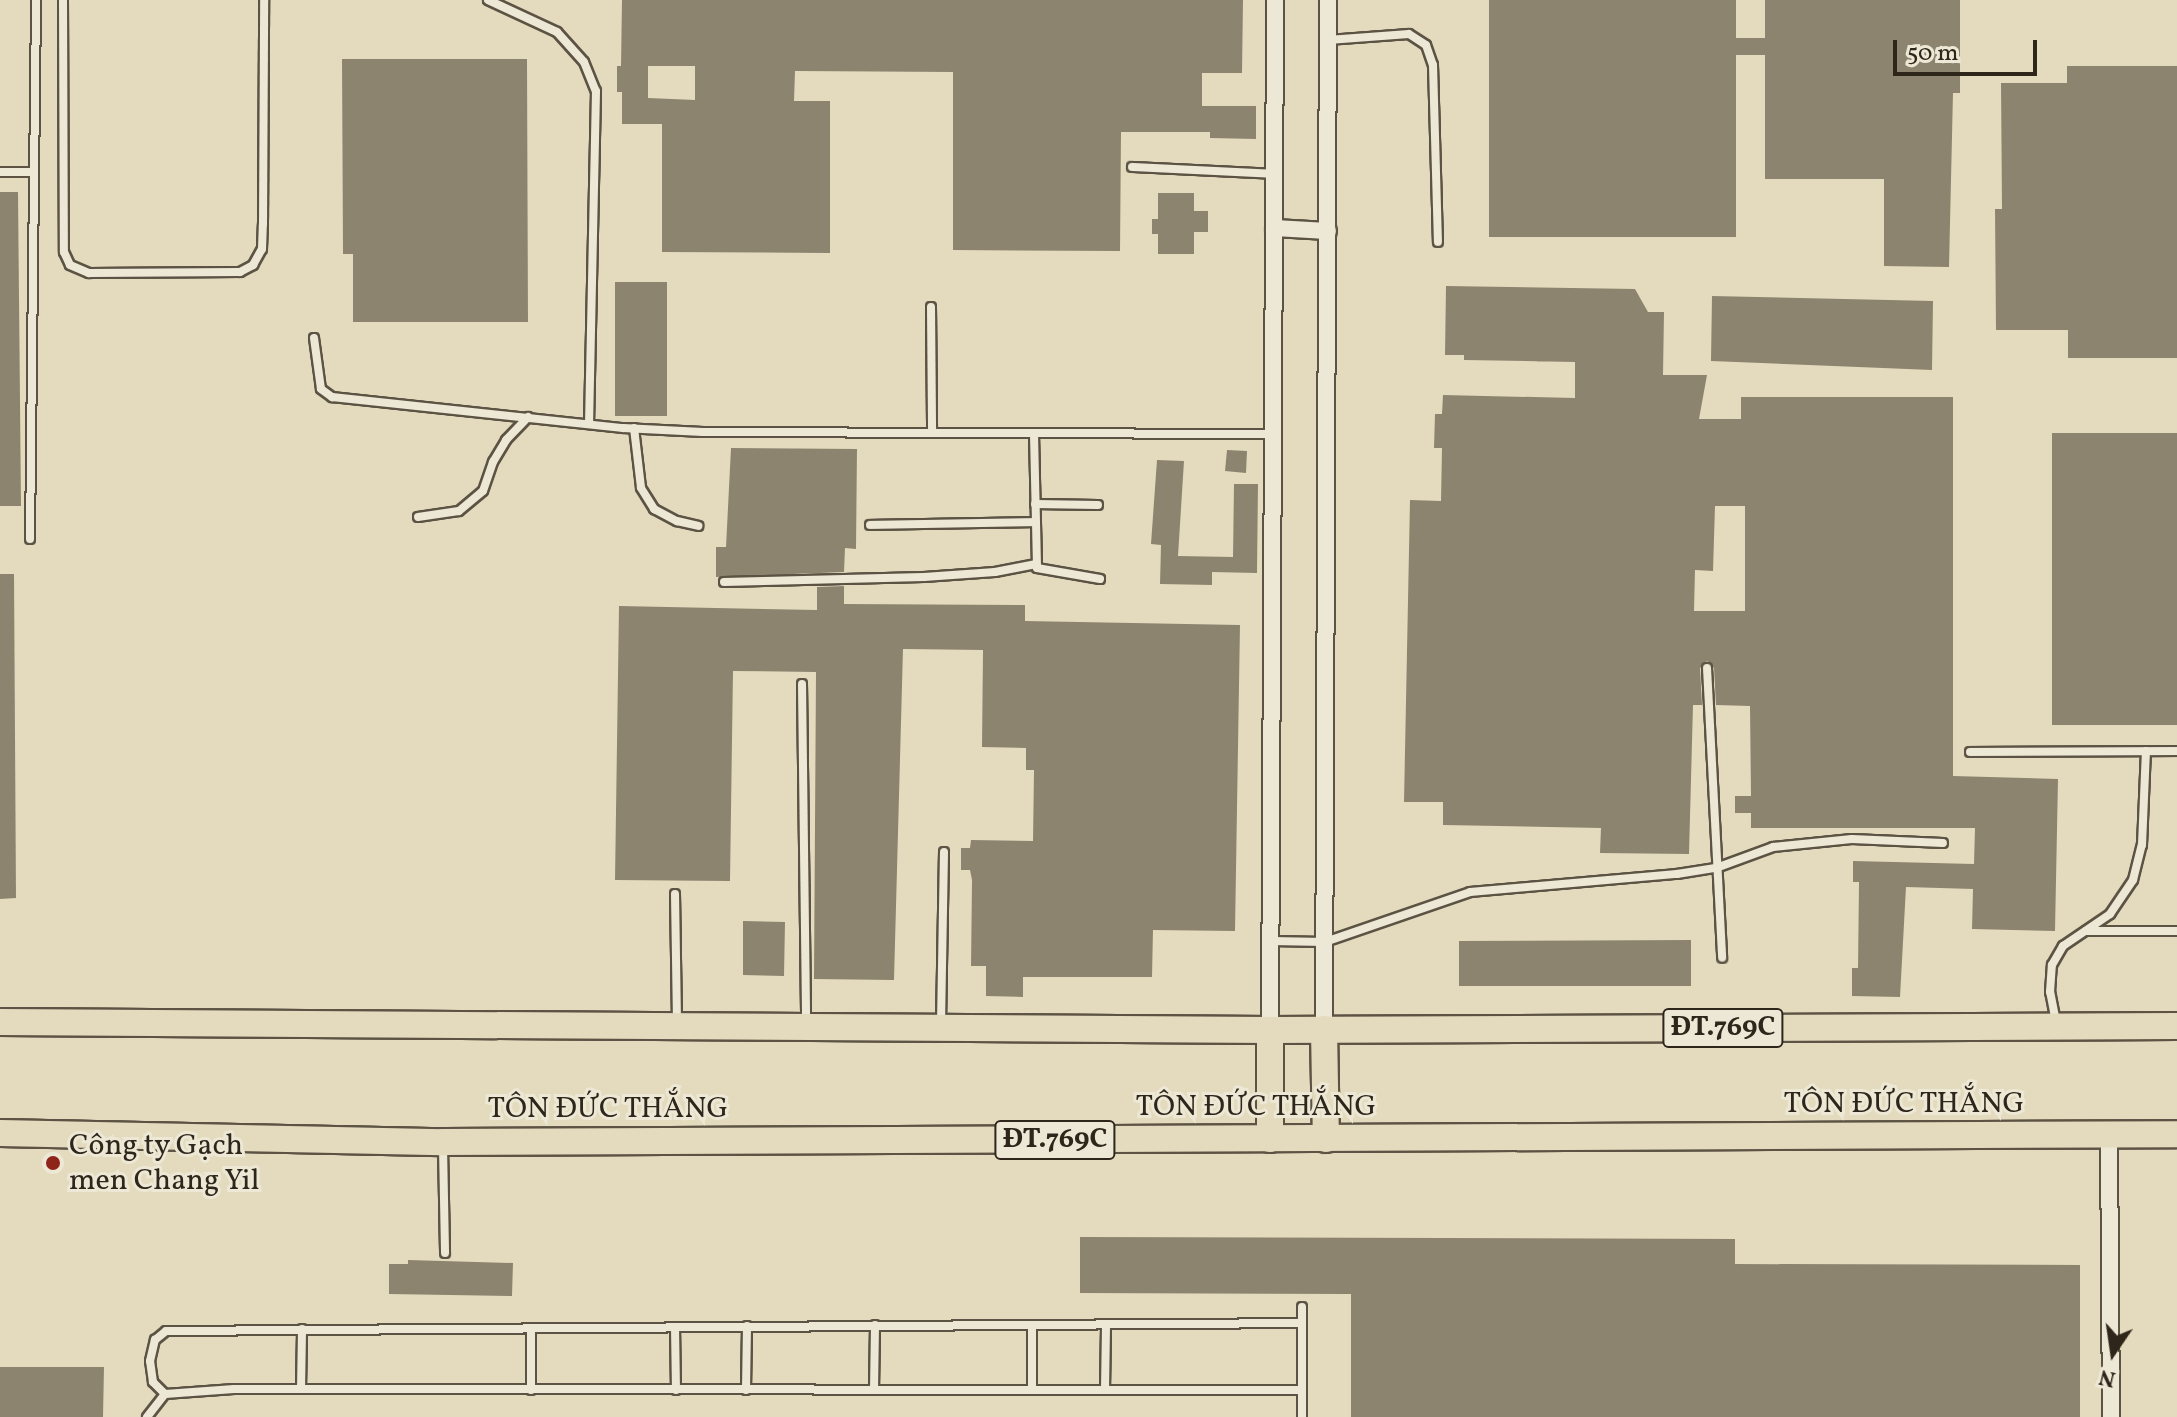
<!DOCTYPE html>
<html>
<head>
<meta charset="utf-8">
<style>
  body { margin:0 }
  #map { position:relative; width:2177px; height:1417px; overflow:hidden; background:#e4dbbe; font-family:Vollkorn,serif }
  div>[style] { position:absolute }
  .building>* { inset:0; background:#8d8470 }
  .roads { filter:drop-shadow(2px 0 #5c5344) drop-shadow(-2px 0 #5c5344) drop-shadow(0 2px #5c5344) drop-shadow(0 -2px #5c5344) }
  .lane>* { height:8px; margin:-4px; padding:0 4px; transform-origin:4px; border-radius:4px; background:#ede8d5 }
  .street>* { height:16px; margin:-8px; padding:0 8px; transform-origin:8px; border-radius:8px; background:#ede8d5 }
  .primary>* { height:26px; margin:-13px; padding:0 13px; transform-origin:13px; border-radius:13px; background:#e4dbbe }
  .dots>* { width:22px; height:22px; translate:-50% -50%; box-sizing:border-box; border:4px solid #ede8d5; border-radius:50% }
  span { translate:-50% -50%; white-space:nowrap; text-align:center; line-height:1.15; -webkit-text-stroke:6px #ede8d5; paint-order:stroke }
  .shield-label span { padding:2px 6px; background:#ede8d5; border:2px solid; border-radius:6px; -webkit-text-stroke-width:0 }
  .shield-label { font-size:28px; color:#2f261b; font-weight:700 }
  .street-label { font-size:30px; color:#2f261b }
  .poi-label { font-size:30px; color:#2f261b }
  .left { translate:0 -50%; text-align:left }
  .north { position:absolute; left:2073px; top:1313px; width:80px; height:80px; -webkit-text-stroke:6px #ede8d5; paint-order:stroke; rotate:193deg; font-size:22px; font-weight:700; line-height:32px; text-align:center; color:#2f261b }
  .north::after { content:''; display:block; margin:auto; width:28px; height:36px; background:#2f261b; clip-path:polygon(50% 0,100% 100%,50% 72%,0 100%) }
  .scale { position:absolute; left:1893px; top:40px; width:144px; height:36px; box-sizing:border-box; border:4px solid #2f261b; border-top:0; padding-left:10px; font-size:24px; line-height:28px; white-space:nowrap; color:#2f261b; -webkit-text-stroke:6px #ede8d5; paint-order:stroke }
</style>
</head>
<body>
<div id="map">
  <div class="building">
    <i style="clip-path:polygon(evenodd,622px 0,1243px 0,1242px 73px,1202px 73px,1202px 106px,1256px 106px,1256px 139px,1210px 138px,1210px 132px,1121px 132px,1120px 251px,953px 250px,953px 72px,795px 71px,794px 101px,830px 101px,830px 253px,662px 252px,662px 124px,622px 124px,622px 92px,617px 92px,617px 66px,621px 66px,622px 0,648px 66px,695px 66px,695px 100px,648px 98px,648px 66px)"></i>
    <i style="clip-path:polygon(1489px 0,1736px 0,1736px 38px,1765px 38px,1765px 0,1960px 0,1960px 93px,1953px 93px,1949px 267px,1884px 266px,1884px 179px,1765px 179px,1765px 55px,1736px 55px,1736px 237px,1489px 237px)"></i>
    <i style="clip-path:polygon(342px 59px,527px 59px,528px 322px,353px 322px,353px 254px,343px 254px)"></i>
    <i style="clip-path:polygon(2067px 66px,2177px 66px,2177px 358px,2068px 358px,2068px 330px,1996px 330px,1995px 209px,2002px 209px,2001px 83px,2067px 83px)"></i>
    <i style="clip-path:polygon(0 192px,18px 192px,21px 506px,0 506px)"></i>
    <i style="clip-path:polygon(1158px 193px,1194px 193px,1194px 211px,1208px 211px,1208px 232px,1194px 232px,1194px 254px,1158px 254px,1158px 234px,1152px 234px,1152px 219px,1158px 219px)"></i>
    <i style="clip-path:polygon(615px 282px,667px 282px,667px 416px,615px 416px)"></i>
    <i style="clip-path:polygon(evenodd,1446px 286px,1635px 289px,1648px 312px,1664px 312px,1663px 375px,1707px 375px,1699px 419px,1741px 419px,1741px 397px,1953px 397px,1953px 776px,2058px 779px,2055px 931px,1972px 929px,1973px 889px,1906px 887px,1900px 997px,1852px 996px,1852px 968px,1858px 968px,1859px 882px,1853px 882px,1853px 861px,1974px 864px,1975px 828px,1751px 828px,1751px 813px,1735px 813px,1735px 796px,1751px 796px,1750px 706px,1716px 705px,1714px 668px,1707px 661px,1700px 668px,1702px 705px,1693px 705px,1689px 854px,1600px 853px,1601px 828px,1443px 825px,1443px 802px,1404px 802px,1410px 500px,1441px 501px,1442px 448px,1434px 448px,1435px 414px,1442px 414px,1443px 395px,1575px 398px,1575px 362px,1464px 360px,1464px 355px,1445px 355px,1446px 286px,1715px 506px,1745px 506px,1745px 611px,1694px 611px,1695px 570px,1713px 571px,1715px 506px)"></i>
    <i style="clip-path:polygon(1712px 296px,1933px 301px,1932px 370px,1711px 361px)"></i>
    <i style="clip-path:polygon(2052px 433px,2177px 433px,2177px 725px,2052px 725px)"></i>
    <i style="clip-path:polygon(731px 448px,857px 449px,856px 549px,845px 548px,844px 572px,716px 577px,716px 547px,726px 547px)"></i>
    <i style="clip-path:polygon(1227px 450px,1247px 451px,1246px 473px,1225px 471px)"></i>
    <i style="clip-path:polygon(1157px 460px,1184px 461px,1178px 556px,1233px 557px,1234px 484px,1258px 484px,1257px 573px,1212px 572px,1212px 585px,1160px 584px,1161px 545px,1151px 544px)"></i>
    <i style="clip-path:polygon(0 574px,14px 574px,16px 898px,0 899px)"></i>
    <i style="clip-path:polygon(844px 586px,844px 604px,1025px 605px,1025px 621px,1240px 625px,1235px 931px,1153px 930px,1152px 977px,1023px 977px,1023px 997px,986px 996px,986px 966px,971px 966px,972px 880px,970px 870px,961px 870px,961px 848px,970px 848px,971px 840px,1033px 841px,1034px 770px,1026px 770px,1026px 748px,982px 747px,983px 650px,903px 649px,894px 980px,814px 979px,816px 672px,733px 671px,730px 881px,615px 880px,619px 606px,817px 610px,817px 587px)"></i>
    <i style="clip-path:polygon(743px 921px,785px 922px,784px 976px,743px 975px)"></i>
    <i style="clip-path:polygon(1691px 940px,1691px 986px,1459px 986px,1459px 941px)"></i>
    <i style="clip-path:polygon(1080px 1237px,1735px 1239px,1735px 1264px,2080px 1265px,2080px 1417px,1351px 1417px,1351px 1294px,1080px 1293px)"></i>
    <i style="clip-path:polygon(408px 1260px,513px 1263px,512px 1296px,389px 1294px,389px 1264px,408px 1264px)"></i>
    <i style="clip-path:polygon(0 1367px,104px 1367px,103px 1417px,0 1417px)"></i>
  </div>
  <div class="roads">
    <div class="lane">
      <i style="left:63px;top:0;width:252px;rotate:89.8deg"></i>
      <i style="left:64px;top:252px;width:14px;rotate:65deg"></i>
      <i style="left:70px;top:265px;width:21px;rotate:23deg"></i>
      <i style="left:89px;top:273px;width:151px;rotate:-0.4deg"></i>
      <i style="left:240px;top:272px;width:15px;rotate:-28deg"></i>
      <i style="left:253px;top:265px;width:18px;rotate:-61deg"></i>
      <i style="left:262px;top:249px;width:25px;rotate:-88deg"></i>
      <i style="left:263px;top:224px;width:224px;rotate:-89.7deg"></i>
      <i style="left:488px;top:0;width:76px;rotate:24.9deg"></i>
      <i style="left:557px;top:32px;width:40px;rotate:48deg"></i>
      <i style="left:584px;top:62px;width:31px;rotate:68deg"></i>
      <i style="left:596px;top:91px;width:333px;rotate:91.2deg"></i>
      <i style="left:1328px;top:40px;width:81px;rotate:-4.2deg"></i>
      <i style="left:1409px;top:34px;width:20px;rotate:33deg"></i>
      <i style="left:1426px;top:45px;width:21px;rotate:71deg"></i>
      <i style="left:1433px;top:65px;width:177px;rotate:88.4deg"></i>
      <i style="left:1132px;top:167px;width:141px;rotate:2.8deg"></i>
      <i style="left:0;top:172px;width:34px"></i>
      <i style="left:931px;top:307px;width:126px;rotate:89.5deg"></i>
      <i style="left:314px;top:338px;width:51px;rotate:82.2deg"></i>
      <i style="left:321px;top:389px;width:14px;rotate:36deg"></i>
      <i style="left:332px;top:397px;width:293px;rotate:6.1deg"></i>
      <i style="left:623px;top:428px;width:80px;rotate:2.9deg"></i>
      <i style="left:703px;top:432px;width:570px;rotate:0.2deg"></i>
      <i style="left:634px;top:428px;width:60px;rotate:83.3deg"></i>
      <i style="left:641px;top:488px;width:25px;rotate:58deg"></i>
      <i style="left:654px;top:509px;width:26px;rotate:28deg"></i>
      <i style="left:677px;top:521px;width:22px;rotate:13deg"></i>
      <i style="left:1034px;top:434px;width:134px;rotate:88.7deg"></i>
      <i style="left:1037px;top:568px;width:64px;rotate:9.9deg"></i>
      <i style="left:1035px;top:504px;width:63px;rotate:0.9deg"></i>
      <i style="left:418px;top:517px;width:41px;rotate:-8.3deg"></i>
      <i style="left:459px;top:511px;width:31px;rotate:-40deg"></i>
      <i style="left:483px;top:491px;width:31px;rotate:-71deg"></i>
      <i style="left:493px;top:462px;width:26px;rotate:-59deg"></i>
      <i style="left:506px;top:440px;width:32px;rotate:-46deg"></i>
      <i style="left:870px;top:525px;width:165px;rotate:-1deg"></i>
      <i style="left:30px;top:539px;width:539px;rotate:-89.36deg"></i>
      <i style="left:724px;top:582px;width:200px;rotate:-1.4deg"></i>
      <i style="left:924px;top:577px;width:71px;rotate:-4deg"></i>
      <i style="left:995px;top:572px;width:42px;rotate:-11deg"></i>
      <i style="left:1707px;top:668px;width:290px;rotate:87deg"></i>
      <i style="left:802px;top:684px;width:338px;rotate:89.3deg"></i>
      <i style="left:1970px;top:752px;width:207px;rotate:-0.3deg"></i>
      <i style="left:675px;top:894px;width:127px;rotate:89.1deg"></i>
      <i style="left:2086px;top:931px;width:91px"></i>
      <i style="left:1271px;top:941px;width:54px;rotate:1.1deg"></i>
      <i style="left:1325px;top:942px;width:153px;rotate:-19deg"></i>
      <i style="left:1470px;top:892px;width:208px;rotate:-5deg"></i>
      <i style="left:1677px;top:874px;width:39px;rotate:-9deg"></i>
      <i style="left:1716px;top:868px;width:61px;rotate:-20.2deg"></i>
      <i style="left:1773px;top:847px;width:79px;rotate:-5.8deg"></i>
      <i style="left:1852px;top:839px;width:91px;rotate:2.5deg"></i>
      <i style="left:2056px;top:1022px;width:31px;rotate:-101deg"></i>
      <i style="left:2050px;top:992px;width:27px;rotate:-86deg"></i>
      <i style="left:2052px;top:965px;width:22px;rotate:-60deg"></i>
      <i style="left:2063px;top:946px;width:57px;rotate:-34.2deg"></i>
      <i style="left:2110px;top:914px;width:41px;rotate:-55.9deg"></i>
      <i style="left:2133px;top:880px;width:36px;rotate:-76deg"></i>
      <i style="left:2142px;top:845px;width:94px;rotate:-87.6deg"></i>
      <i style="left:941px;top:1024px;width:172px;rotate:-89deg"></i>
      <i style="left:443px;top:1147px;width:106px;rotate:88.9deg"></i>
      <i style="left:1302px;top:1307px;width:110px;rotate:90deg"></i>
      <i style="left:1032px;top:1325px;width:65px;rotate:90deg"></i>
      <i style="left:675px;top:1327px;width:63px;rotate:89.1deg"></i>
      <i style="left:531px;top:1328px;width:62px;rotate:90deg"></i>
      <i style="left:301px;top:1389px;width:60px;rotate:-89deg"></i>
      <i style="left:746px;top:1390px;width:64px;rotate:-89.1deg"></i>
      <i style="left:874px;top:1390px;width:65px;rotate:-89.1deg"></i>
      <i style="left:1105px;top:1390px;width:66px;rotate:-89.1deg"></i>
      <i style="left:165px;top:1394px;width:17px;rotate:-135deg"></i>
      <i style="left:153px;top:1382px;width:21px;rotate:-98deg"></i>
      <i style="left:150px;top:1361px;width:22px;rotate:-77deg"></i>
      <i style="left:155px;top:1340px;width:14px;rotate:-39deg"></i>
      <i style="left:166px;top:1331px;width:1136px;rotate:-0.4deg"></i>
      <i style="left:147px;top:1417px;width:29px;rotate:-52deg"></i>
      <i style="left:165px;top:1394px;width:69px;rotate:-4.1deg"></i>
      <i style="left:234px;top:1389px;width:1068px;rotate:0.05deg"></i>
    </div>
    <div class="street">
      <i style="left:1274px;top:228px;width:54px;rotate:3.2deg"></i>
      <i style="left:1324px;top:1029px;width:1029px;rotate:-89.78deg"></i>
      <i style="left:1270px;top:1030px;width:1030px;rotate:-89.72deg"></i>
      <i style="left:2109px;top:1135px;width:282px;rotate:89.6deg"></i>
    </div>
    <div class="primary">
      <i style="left:0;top:1022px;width:1270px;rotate:0.36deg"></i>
      <i style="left:1270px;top:1030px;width:907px;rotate:-0.25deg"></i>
      <i style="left:1324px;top:1029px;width:110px;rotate:89deg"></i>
      <i style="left:0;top:1133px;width:443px;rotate:1.2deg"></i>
      <i style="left:443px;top:1142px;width:1734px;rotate:-0.26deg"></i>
      <i style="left:1270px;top:1139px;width:109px;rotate:-90deg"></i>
    </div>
  </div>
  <div class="dots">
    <i style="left:53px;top:1163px;background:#8f2418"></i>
  </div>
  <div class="shield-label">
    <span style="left:1723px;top:1028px">ĐT.769C</span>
    <span style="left:1055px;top:1140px">ĐT.769C</span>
  </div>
  <div class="street-label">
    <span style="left:1904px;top:1104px">TÔN ĐỨC THẮNG</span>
    <span style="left:1256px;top:1107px">TÔN ĐỨC THẮNG</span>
    <span style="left:608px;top:1109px">TÔN ĐỨC THẮNG</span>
  </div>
  <div class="poi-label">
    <span class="left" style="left:69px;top:1163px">Công ty Gạch<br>men Chang Yil</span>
  </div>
  <div class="north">N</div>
  <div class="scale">50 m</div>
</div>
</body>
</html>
